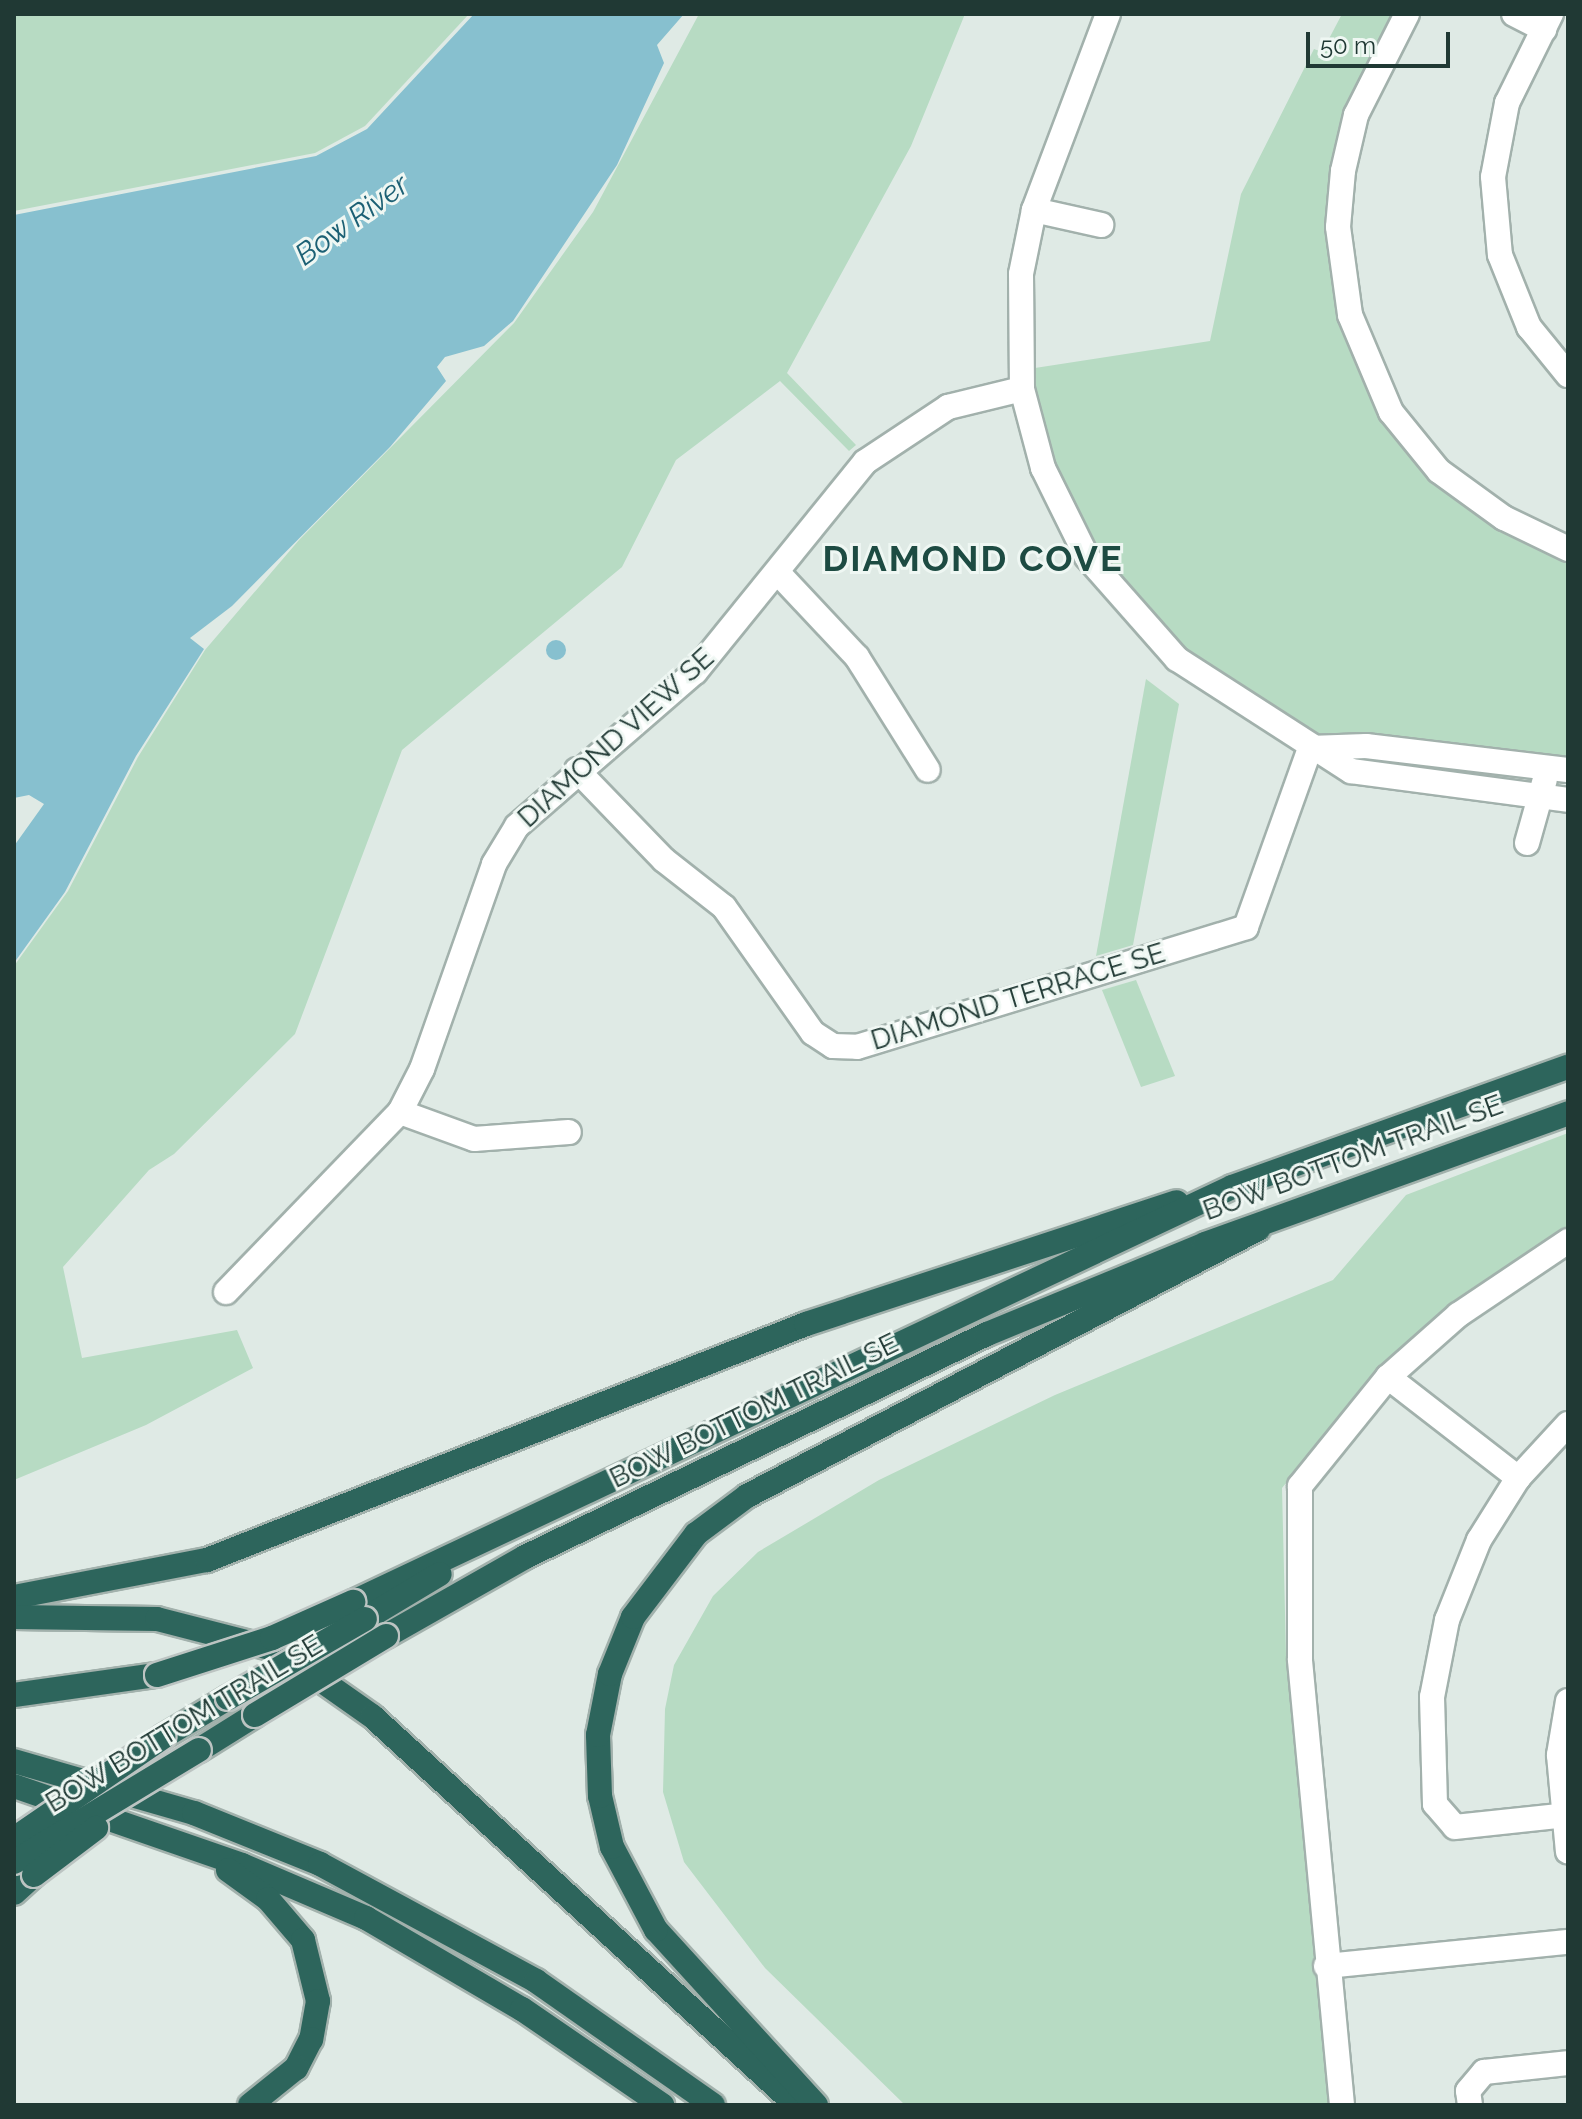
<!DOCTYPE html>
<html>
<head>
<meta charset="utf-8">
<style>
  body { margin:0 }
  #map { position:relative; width:1582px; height:2119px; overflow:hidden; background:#dfeae5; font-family:Raleway,sans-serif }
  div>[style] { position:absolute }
  .green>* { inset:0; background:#b7dbc3 }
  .water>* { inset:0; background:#87c0cf }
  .round { border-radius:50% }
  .roads { filter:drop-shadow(2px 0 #a2b1ac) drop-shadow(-2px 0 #a2b1ac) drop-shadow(0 2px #a2b1ac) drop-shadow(0 -2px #a2b1ac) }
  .minor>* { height:24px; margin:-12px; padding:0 12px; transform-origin:12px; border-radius:12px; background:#fff }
  .highway>* { height:24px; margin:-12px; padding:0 12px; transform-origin:12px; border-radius:12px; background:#2d655c }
  .bridges { filter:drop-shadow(2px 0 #bcc4c2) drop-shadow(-2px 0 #bcc4c2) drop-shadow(0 2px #bcc4c2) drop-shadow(0 -2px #bcc4c2) }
  .highway-bridge>* { height:24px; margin:-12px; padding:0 12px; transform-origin:12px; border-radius:12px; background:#2d655c }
  span { translate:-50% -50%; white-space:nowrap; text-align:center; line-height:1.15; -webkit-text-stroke:6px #eff7f3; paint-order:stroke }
  .street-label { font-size:28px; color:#203934 }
  .water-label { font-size:30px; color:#1c6074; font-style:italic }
  .district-label { font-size:36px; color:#1d4b42; font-weight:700; letter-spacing:2px }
  .frame { position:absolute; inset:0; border:16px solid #203934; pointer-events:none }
  .scale { position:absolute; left:1306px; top:32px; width:144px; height:36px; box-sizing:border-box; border:4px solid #203934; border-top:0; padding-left:10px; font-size:24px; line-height:28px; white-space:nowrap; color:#203934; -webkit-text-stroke:6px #eff7f3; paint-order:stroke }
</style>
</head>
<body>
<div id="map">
  <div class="green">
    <i style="clip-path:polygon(14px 14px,469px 14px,365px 126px,315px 153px,14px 211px)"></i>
    <i style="clip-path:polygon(699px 14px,965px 14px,911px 146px,787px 373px,856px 445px,849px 451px,780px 381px,676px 460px,622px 567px,402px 750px,295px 1034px,174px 1154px,149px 1170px,63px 1267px,82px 1358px,237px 1330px,253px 1368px,146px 1425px,14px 1480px,14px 966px,68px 891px,138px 757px,205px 650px,299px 540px,514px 323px,593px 212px)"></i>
    <i style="clip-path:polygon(1342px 14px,1407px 14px,1356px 115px,1341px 272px,1415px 442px,1568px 549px,1568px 770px,1310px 748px,1214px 689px,1060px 509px,1022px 370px,1210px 341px,1241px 194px,1314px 49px,1322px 52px)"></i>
    <i style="clip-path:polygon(1146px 679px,1179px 704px,1133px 945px,1096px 956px)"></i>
    <i style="clip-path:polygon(1136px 980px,1175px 1076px,1141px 1087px,1102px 990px)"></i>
    <i style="clip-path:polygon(1568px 1133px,1568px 1230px,1465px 1297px,1379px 1368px,1282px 1488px,1286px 1654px,1329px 2105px,905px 2105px,765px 1968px,684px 1862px,663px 1792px,665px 1709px,674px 1665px,713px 1596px,758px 1552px,879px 1480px,1055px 1395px,1333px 1280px,1406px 1195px)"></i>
  </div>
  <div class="water">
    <i style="clip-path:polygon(474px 14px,684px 14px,657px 45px,664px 63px,617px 165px,513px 321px,484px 346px,445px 357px,437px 367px,446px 381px,390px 447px,232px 606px,190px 638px,204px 649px,136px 756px,65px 892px,14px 963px,14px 846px,44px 804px,29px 795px,14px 798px,14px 215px,316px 156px,367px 129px)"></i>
    <i class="round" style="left:546px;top:640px;width:20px;height:20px"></i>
  </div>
  <div class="roads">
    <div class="minor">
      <i style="left:1108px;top:14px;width:210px;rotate:110.7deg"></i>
      <i style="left:1034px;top:210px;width:65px;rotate:101.5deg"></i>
      <i style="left:1021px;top:274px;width:115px;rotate:89.5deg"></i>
      <i style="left:1022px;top:389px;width:82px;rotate:75.1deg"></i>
      <i style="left:1043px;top:468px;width:99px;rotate:63.7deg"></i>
      <i style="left:1087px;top:557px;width:136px;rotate:48.6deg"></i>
      <i style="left:1177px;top:659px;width:207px;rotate:32.8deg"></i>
      <i style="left:1351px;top:771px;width:219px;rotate:7.6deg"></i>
      <i style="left:1407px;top:14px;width:113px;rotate:116.8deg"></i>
      <i style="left:1356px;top:115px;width:57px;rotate:103.1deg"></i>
      <i style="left:1343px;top:171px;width:56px;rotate:95.1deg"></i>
      <i style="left:1338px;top:227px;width:89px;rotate:82.2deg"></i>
      <i style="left:1350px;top:315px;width:105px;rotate:67.1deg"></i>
      <i style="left:1391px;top:412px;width:76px;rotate:50.9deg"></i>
      <i style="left:1439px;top:471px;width:80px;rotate:35.9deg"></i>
      <i style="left:1504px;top:518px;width:71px;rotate:25.8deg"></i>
      <i style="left:1514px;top:14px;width:34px;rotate:27deg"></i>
      <i style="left:1551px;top:14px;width:99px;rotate:116.3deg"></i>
      <i style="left:1507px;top:103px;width:75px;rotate:100.7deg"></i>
      <i style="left:1493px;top:177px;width:78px;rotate:84.9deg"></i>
      <i style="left:1500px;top:255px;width:78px;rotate:68.1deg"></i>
      <i style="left:1529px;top:327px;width:62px;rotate:50.9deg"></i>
      <i style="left:1034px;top:210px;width:69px;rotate:12.6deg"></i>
      <i style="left:779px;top:574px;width:114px;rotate:46.8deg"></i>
      <i style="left:857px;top:657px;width:133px;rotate:57.9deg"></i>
      <i style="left:1310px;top:748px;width:56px;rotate:-2deg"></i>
      <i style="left:1366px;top:746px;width:203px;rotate:6.8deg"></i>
      <i style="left:577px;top:770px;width:125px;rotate:46deg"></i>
      <i style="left:664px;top:860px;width:76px;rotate:38.1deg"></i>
      <i style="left:724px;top:907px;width:154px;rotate:54.8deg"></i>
      <i style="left:813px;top:1033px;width:24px;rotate:33deg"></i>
      <i style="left:833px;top:1046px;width:24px;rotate:2deg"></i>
      <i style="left:857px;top:1047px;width:407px;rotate:-17.1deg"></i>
      <i style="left:1246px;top:927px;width:190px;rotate:-70.3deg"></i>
      <i style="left:1527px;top:843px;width:66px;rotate:-74.3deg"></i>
      <i style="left:400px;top:1112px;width:79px;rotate:20deg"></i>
      <i style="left:474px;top:1139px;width:95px;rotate:-4.2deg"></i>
      <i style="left:226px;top:1292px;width:250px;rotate:-46deg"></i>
      <i style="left:400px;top:1112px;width:48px;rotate:-62.9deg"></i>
      <i style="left:422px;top:1069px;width:217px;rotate:-70.6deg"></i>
      <i style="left:494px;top:864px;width:44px;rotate:-58.8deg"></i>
      <i style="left:517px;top:826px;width:235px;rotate:-40.9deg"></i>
      <i style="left:695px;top:672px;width:270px;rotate:-51deg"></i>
      <i style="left:865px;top:462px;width:100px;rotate:-33.5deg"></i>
      <i style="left:948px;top:407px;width:76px;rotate:-13.7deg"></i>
      <i style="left:1388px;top:1377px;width:165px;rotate:37.8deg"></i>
      <i style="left:1568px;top:1424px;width:74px;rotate:132.8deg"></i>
      <i style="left:1518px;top:1478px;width:73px;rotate:122.2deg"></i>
      <i style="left:1479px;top:1540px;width:86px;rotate:111.8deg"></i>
      <i style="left:1447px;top:1620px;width:78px;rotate:101deg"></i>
      <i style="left:1432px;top:1697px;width:107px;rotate:88.4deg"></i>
      <i style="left:1435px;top:1804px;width:30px;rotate:49deg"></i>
      <i style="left:1455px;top:1827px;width:114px;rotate:-6.1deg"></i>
      <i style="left:1568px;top:1701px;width:55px;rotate:99.5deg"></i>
      <i style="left:1559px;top:1755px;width:97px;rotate:84.7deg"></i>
      <i style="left:1326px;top:1966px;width:243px;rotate:-5.7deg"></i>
      <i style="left:1342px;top:2105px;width:448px;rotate:-95.4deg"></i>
      <i style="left:1300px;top:1659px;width:173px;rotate:-90deg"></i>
      <i style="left:1300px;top:1486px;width:140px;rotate:-51.1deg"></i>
      <i style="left:1388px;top:1377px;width:94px;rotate:-41.5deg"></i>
      <i style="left:1458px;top:1315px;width:133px;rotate:-33.9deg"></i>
      <i style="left:1470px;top:2105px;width:14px;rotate:-98deg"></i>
      <i style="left:1468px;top:2091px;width:25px;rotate:-50deg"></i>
      <i style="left:1484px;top:2072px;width:84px;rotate:-6.1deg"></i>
    </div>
    <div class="highway">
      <i style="left:14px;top:1597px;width:197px;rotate:-10.9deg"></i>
      <i style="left:207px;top:1560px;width:644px;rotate:-21.5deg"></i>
      <i style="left:806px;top:1324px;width:390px;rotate:-18.2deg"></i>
      <i style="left:353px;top:1602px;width:972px;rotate:-25.27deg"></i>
      <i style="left:1232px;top:1187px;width:357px;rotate:-19.7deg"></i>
      <i style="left:14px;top:1617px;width:143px;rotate:0.8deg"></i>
      <i style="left:157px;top:1619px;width:125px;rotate:14.4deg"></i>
      <i style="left:278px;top:1650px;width:115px;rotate:35.1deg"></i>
      <i style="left:372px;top:1716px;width:575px;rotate:42.53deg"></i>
      <i style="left:365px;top:1619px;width:87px;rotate:-31deg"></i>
      <i style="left:386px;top:1636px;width:160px;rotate:-29.6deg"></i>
      <i style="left:525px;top:1557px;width:513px;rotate:-25.77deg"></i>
      <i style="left:987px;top:1334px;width:236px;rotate:-22.4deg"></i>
      <i style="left:1205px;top:1244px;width:386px;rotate:-19.8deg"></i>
      <i style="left:14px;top:1695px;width:144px;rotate:-8deg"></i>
      <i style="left:163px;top:1737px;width:76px;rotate:-31deg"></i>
      <i style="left:199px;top:1750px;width:66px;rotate:-32deg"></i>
      <i style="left:14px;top:1761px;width:187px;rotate:16.1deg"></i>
      <i style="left:194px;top:1813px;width:136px;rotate:22deg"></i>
      <i style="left:320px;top:1864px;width:246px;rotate:28.4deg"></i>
      <i style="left:536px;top:1981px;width:216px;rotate:35deg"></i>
      <i style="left:14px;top:1786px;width:241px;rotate:19.1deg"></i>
      <i style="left:242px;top:1865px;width:135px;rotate:23.1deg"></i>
      <i style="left:366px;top:1918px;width:181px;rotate:30.3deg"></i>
      <i style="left:522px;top:2009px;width:170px;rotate:34.4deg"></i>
      <i style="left:228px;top:1870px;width:49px;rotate:35.9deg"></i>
      <i style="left:268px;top:1899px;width:54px;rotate:49.5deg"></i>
      <i style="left:303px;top:1940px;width:63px;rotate:76.2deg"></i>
      <i style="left:318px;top:2001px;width:39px;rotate:100deg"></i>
      <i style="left:311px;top:2039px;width:33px;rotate:117deg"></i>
      <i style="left:296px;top:2068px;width:59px;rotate:141.2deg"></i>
      <i style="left:14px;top:1893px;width:27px;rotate:-42deg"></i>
      <i style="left:816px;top:2105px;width:237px;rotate:-132.4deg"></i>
      <i style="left:656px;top:1930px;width:94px;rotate:-117.9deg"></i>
      <i style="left:612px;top:1847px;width:52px;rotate:-103.2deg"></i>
      <i style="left:600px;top:1796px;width:61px;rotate:-91.9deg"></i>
      <i style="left:598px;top:1735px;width:62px;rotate:-78.9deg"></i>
      <i style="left:610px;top:1674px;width:61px;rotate:-68deg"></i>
      <i style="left:633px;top:1617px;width:104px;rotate:-52.8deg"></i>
      <i style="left:696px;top:1534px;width:64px;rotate:-36.7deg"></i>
      <i style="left:747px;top:1496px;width:577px;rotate:-27.59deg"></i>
    </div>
  </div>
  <div class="bridges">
    <div class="highway-bridge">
      <i style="left:157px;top:1675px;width:121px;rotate:-17.8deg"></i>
      <i style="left:272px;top:1638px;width:89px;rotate:-24deg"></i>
      <i style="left:228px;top:1698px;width:158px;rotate:-30deg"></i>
      <i style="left:255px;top:1715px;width:153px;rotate:-31.1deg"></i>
      <i style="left:14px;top:1839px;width:181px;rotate:-34.4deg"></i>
      <i style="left:14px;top:1862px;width:216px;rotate:-31.2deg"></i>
      <i style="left:34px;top:1875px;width:78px;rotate:-37.2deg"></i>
    </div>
  </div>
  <div class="street-label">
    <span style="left:616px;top:738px;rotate:-42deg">DIAMOND VIEW SE</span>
    <span style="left:1018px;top:997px;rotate:-17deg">DIAMOND TERRACE SE</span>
    <span style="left:1353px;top:1158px;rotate:-20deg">BOW BOTTOM TRAIL SE</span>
    <span style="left:754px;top:1411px;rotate:-26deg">BOW BOTTOM TRAIL SE</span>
    <span style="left:184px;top:1724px;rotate:-31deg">BOW BOTTOM TRAIL SE</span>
  </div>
  <div class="water-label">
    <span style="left:352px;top:220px;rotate:-36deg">Bow River</span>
  </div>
  <div class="district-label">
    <span style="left:973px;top:559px">DIAMOND COVE</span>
  </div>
  <div class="frame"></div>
  <div class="scale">50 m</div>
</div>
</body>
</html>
